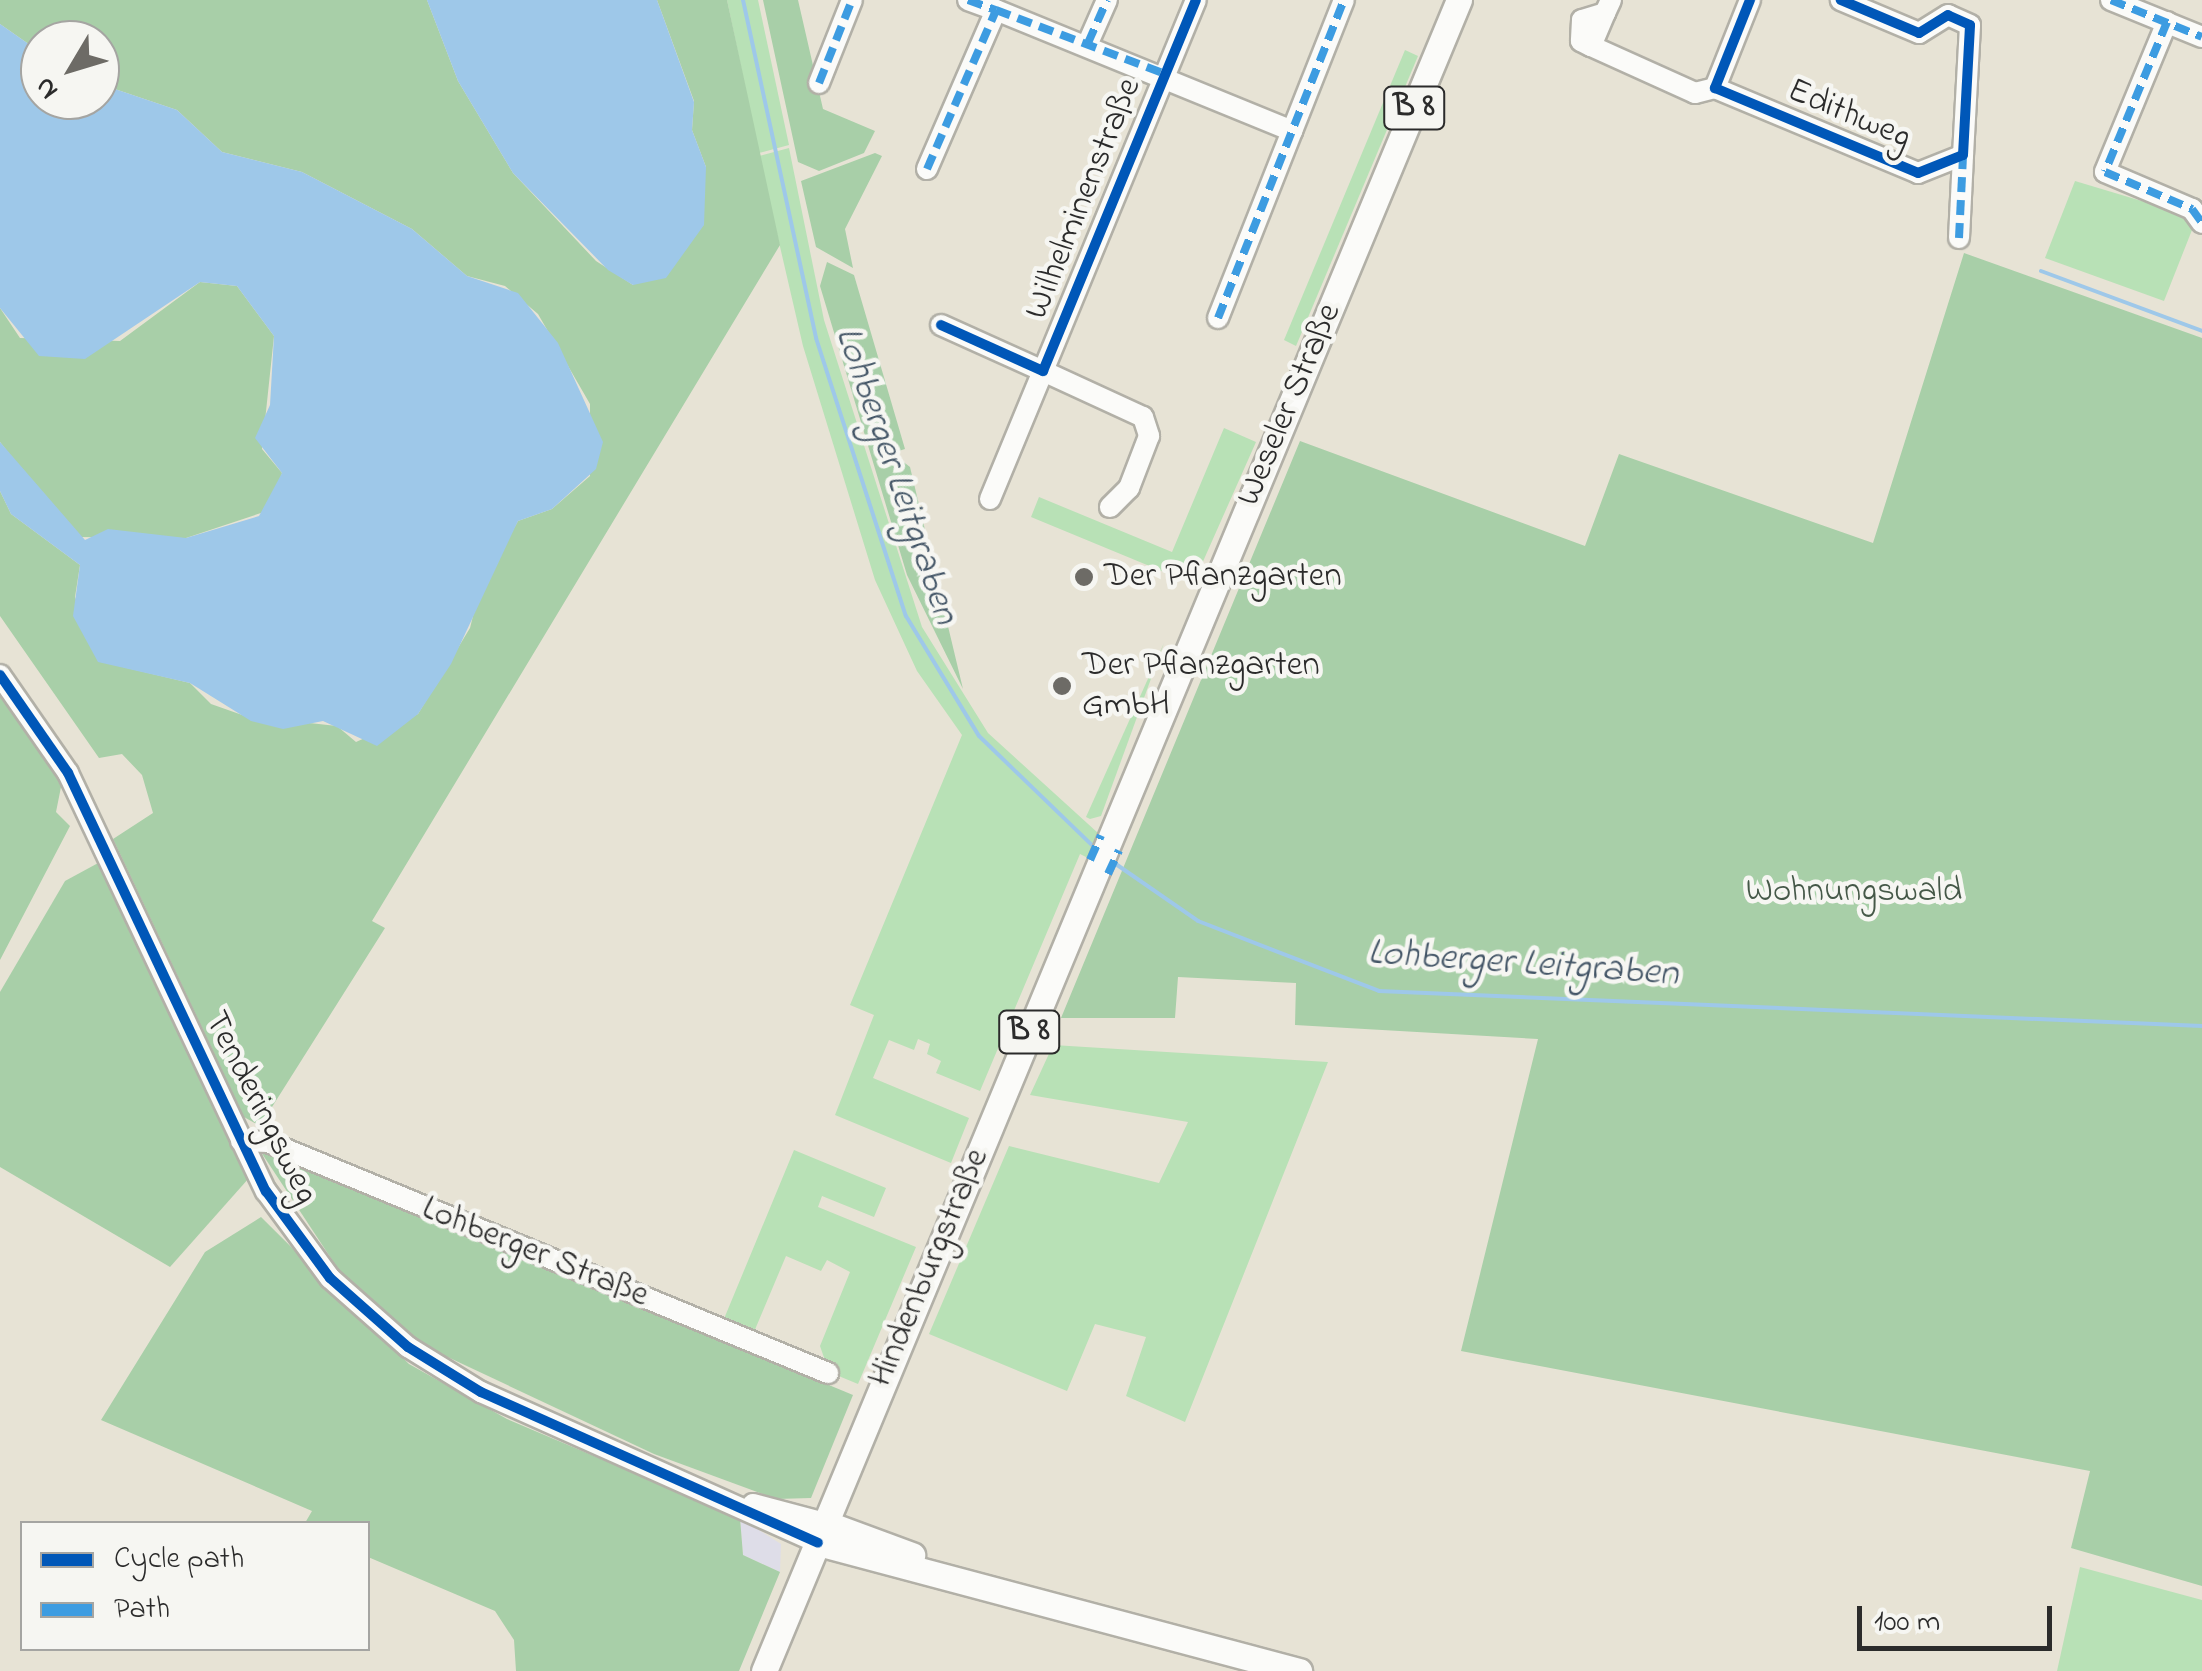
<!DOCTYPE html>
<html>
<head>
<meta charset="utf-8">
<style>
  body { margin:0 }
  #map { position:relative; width:2202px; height:1671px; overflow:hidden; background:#e7e3d5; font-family:"Indie Flower",sans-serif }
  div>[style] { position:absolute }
  .built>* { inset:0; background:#dedde8 }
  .green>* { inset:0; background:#b8e1b6 }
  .forest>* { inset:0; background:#a8cfa8 }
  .water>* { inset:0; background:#9ec8e9 }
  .stream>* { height:4px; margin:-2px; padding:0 2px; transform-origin:2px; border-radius:2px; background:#9ec8e9 }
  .roads { filter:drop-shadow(2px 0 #b2b0a7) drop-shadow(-2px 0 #b2b0a7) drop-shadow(0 2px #b2b0a7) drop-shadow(0 -2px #b2b0a7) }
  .minor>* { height:20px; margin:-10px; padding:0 10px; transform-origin:10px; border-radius:10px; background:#fbfbf9 }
  .major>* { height:25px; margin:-12.5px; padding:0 12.5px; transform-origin:12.5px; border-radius:12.5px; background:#fbfbf9 }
  .quiet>* { height:8px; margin-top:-4px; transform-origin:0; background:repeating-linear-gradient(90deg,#3d9ce1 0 15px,transparent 0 23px) }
  .cycleway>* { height:10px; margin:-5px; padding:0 5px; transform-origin:5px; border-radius:5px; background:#0057b8 }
  .dots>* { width:28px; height:28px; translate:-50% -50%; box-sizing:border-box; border:5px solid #f6f6f2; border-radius:50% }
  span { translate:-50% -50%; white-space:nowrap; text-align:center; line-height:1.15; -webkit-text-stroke:9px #f6f6f2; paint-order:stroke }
  .shield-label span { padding:2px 8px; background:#f6f6f2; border:2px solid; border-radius:8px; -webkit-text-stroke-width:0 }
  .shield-label { font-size:32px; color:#2b2b2b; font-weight:700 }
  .street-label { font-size:35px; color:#2b2b2b }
  .poi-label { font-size:35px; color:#2b2b2b }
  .left { translate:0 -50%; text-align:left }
  .park-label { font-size:35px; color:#455848 }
  .water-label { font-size:38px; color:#445667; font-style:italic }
  .legend { position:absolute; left:20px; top:1521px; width:350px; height:130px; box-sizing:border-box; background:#f6f6f2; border:2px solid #a5a5a2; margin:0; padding:12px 18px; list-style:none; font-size:30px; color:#2b2b2b }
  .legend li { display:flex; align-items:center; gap:20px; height:50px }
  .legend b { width:50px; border:2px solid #a5a5a2 }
  .north { position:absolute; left:20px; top:20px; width:100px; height:100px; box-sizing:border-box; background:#f6f6f2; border:2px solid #a5a5a2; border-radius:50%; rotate:232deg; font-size:28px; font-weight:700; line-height:40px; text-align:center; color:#2b2b2b }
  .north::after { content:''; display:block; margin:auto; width:35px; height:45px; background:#6d6b66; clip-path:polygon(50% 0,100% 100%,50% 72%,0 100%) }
  .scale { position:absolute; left:1857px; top:1606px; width:195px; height:45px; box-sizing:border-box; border:5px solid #2b2b2b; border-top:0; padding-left:12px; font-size:30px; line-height:35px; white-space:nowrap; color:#2b2b2b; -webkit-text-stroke:8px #f6f6f2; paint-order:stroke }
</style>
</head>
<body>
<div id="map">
  <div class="built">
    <i style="clip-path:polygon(740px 1518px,781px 1544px,780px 1572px,743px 1555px)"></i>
  </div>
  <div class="green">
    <i style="clip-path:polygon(727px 0,758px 0,789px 145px,759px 153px)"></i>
    <i style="clip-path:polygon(1405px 50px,1418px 56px,1296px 346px,1284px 340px)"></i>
    <i style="clip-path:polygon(789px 148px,824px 320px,922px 627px,988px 733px,1098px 833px,1088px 858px,1080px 854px,980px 1091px,936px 1073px,941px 1061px,927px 1054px,930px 1044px,918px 1039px,914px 1050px,889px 1040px,873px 1078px,969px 1118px,951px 1163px,835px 1115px,874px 1015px,850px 1005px,962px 735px,917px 671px,875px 580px,803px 346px,759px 156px)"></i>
    <i style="clip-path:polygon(2075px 181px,2185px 214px,2192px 230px,2164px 301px,2045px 258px)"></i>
    <i style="clip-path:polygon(1224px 428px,1256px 442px,1193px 584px,1031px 517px,1039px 497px,1172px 552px)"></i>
    <i style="clip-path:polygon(1164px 643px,1101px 816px,1090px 819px,1086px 817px)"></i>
    <i style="clip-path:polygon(1053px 1045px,1328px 1062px,1185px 1422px,1126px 1396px,1146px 1337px,1095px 1324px,1067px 1391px,929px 1334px,1009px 1146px,1159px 1183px,1188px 1122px,1030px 1095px)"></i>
    <i style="clip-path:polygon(794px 1150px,886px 1188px,874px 1217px,822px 1196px,818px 1207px,916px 1247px,858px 1384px,829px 1372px,820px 1346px,850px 1272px,827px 1260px,821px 1271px,786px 1256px,751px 1339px,721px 1326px)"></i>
    <i style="clip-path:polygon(2080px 1567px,2202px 1600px,2202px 1671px,2057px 1671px)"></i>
  </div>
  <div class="forest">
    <i style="clip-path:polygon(0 0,427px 0,458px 81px,513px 173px,596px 261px,633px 285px,706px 167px,692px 130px,694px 101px,657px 0,727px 0,780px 245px,372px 921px,385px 928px,260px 1126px,244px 1117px,113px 839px,153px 813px,142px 775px,122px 754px,99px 758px,0 616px,0 491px,11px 514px,80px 565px,75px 597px,98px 661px,190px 683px,211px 704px,245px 716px,337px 726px,356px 742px,418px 714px,470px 628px,479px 592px,518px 521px,552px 509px,590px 476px,590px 404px,538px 314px,505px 286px,467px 276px,412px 229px,302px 172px,222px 152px,177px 110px,100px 84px,100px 40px,40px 40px,40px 52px,0 24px)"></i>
    <i style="clip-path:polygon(763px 0,798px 0,823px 109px,875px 131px,864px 153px,819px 171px,798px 162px)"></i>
    <i style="clip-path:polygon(875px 153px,882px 156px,845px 229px,853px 268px,816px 247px,801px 181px)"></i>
    <i style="clip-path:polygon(1964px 253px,2202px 338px,2202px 1586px,2071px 1548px,2090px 1471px,1461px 1351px,1538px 1039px,1295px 1025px,1296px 983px,1178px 977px,1175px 1018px,1061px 1018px,1300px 441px,1585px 546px,1619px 454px,1873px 543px)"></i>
    <i style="clip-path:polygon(827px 262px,854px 275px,905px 449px,892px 453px,910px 467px,963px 689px,907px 575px,820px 286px)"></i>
    <i style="clip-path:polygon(200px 282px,237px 286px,274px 336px,262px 449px,282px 473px,270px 510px,186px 538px,74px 537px,0 442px,0 308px,20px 338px,120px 341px)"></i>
    <i style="clip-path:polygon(0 692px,62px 782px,56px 812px,70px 826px,0 960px)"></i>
    <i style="clip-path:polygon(100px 862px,249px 1178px,170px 1267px,0 1167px,0 992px,65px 881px)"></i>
    <i style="clip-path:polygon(259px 1149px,853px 1395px,811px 1498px,776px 1499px,654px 1454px,422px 1345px,342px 1275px)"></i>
    <i style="clip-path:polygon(261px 1217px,409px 1364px,507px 1419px,740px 1518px,743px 1555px,780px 1572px,739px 1671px,516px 1671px,514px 1640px,495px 1611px,368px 1557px,368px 1524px,305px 1523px,312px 1511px,101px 1420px,205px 1252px)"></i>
  </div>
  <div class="water">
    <i style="clip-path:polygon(427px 0,657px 0,694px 102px,692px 130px,706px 167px,704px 225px,666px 278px,633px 285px,608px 270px,513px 173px,458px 81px)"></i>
    <i style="clip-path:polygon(0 24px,40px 52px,40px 100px,100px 100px,100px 84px,177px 110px,222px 152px,302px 172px,412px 229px,467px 276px,518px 293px,558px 343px,603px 442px,596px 469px,552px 509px,518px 521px,451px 664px,418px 714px,377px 746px,323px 721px,283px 729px,251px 721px,190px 683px,98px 662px,73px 616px,80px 565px,11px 514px,0 491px,0 442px,85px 540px,108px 529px,186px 538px,259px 516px,282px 473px,255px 438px,270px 405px,274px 336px,237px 286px,200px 282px,85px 359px,39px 356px,0 308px)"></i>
  </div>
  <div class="stream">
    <i style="left:743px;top:0;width:346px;rotate:77.8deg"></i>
    <i style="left:816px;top:338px;width:292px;rotate:72.1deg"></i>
    <i style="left:906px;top:616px;width:140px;rotate:58.7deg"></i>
    <i style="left:979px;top:736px;width:161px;rotate:44deg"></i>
    <i style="left:2041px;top:271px;width:172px;rotate:20.4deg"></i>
    <i style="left:1110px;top:860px;width:107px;rotate:34.7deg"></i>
    <i style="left:1198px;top:921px;width:194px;rotate:21.1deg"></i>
    <i style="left:1379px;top:991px;width:824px;rotate:2.44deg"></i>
  </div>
  <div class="roads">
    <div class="minor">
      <i style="left:968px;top:0;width:30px;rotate:20deg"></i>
      <i style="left:1750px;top:0;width:95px;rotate:111.7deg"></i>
      <i style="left:1715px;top:88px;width:220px;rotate:22.7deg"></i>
      <i style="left:1918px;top:173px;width:48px;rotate:-21.8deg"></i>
      <i style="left:1963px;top:155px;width:130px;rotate:-86.9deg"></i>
      <i style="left:1970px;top:25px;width:24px;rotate:-156deg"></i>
      <i style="left:1948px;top:15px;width:34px;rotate:148deg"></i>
      <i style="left:1919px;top:33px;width:85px;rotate:-157.1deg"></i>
      <i style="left:2111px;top:0;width:98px;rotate:22.1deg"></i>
      <i style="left:1605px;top:13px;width:24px;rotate:163deg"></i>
      <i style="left:1582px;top:20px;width:21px;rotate:93deg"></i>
      <i style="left:1581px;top:41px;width:11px;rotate:27deg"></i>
      <i style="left:1591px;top:46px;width:36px;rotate:-67deg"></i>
      <i style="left:1605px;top:13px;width:14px;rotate:-65deg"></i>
      <i style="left:2167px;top:22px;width:162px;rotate:112.5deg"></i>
      <i style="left:2105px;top:172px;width:95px;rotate:23deg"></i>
      <i style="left:2192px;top:209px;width:17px;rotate:54deg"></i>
      <i style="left:1088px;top:43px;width:47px;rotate:-66.2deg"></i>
      <i style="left:1591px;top:46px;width:114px;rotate:24.3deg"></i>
      <i style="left:1695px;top:93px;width:21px;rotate:-14deg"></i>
      <i style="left:819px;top:83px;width:89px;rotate:-68.3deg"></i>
      <i style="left:927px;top:169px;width:173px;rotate:-66.5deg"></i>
      <i style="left:996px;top:10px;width:320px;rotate:22.2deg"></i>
      <i style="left:1959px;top:238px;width:83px;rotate:-87.2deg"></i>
      <i style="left:1218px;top:318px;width:342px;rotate:-68.4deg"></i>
      <i style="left:941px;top:325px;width:112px;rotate:24.3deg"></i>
      <i style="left:1043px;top:371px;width:401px;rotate:-67.6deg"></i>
      <i style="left:990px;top:499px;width:139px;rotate:-67.5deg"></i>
      <i style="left:1043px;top:371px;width:110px;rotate:24.7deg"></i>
      <i style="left:1143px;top:417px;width:20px;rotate:72deg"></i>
      <i style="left:1149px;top:436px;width:56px;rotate:111deg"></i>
      <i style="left:1129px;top:488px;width:27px;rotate:135deg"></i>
      <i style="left:0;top:675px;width:119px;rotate:55.2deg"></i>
      <i style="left:68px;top:773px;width:463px;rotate:64.7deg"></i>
      <i style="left:266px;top:1191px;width:108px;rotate:53.7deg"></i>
      <i style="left:330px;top:1278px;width:104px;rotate:41.5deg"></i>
      <i style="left:408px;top:1347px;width:86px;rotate:31.7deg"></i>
      <i style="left:481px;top:1392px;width:369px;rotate:24.1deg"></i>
      <i style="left:241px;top:1141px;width:27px;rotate:2deg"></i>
      <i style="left:268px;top:1142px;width:606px;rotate:22.42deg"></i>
      <i style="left:753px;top:1504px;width:74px;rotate:14.8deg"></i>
    </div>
    <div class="major">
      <i style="left:825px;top:1523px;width:93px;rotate:20.2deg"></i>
      <i style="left:818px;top:1543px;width:498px;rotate:14.9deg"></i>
      <i style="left:764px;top:1671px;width:1810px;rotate:-67.42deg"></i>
    </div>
  </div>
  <div class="quiet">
    <i style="left:968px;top:0;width:30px;rotate:20deg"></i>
    <i style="left:2111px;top:0;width:98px;rotate:22.1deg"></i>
    <i style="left:2167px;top:22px;width:162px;rotate:112.5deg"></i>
    <i style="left:2105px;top:172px;width:95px;rotate:23deg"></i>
    <i style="left:2192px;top:209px;width:17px;rotate:54deg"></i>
    <i style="left:1088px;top:43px;width:47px;rotate:-66.2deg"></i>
    <i style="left:819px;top:83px;width:89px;rotate:-68.3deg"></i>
    <i style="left:927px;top:169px;width:173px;rotate:-66.5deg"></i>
    <i style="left:996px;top:10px;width:181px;rotate:20.7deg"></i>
    <i style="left:1959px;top:238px;width:83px;rotate:-87.2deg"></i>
    <i style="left:1218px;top:318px;width:342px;rotate:-68.4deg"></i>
    <i style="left:1090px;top:860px;width:27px;rotate:-66deg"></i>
    <i style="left:1108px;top:874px;width:26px;rotate:-65deg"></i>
  </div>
  <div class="cycleway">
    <i style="left:1750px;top:0;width:95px;rotate:111.7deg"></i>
    <i style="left:1715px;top:88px;width:220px;rotate:22.7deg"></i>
    <i style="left:1918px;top:173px;width:48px;rotate:-21.8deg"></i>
    <i style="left:1963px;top:155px;width:130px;rotate:-86.9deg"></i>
    <i style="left:1970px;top:25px;width:24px;rotate:-156deg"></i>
    <i style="left:1948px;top:15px;width:34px;rotate:148deg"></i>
    <i style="left:1919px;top:33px;width:85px;rotate:-157.1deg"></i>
    <i style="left:941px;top:325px;width:112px;rotate:24.3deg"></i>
    <i style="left:1043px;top:371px;width:401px;rotate:-67.6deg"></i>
    <i style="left:0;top:675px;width:119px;rotate:55.2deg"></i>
    <i style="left:68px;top:773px;width:463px;rotate:64.7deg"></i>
    <i style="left:266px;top:1191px;width:108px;rotate:53.7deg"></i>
    <i style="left:330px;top:1278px;width:104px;rotate:41.5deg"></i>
    <i style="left:408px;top:1347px;width:86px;rotate:31.7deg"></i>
    <i style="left:481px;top:1392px;width:369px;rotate:24.1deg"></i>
  </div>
  <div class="dots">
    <i style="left:1084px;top:577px;background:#6d6b66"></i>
    <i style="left:1062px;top:686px;background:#6d6b66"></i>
  </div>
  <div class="shield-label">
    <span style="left:1414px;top:108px">B 8</span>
    <span style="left:1029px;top:1032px">B 8</span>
  </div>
  <div class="street-label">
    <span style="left:1849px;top:115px;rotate:23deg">Edithweg</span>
    <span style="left:1084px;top:199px;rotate:-68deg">Wilhelminenstraße</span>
    <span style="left:1290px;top:405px;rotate:-67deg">Weseler Straße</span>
    <span style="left:260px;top:1108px;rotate:63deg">Tenderingsweg</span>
    <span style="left:535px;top:1253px;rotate:22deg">Lohberger Straße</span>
    <span style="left:930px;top:1268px;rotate:-67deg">Hindenburgstraße</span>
  </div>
  <div class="poi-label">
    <span class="left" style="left:1104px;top:577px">Der Pflanzgarten</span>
    <span class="left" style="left:1082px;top:686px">Der Pflanzgarten<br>GmbH</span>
  </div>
  <div class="park-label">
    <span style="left:1854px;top:892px">Wohnungswald</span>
  </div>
  <div class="water-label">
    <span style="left:895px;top:476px;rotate:71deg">Lohberger Leitgraben</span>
    <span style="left:1523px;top:965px;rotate:4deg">Lohberger Leitgraben</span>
  </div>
  <ul class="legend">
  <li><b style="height:12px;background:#0057b8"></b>Cycle path</li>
  <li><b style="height:12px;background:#3d9ce1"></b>Path</li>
  </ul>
  <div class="north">N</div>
  <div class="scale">100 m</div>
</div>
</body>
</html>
